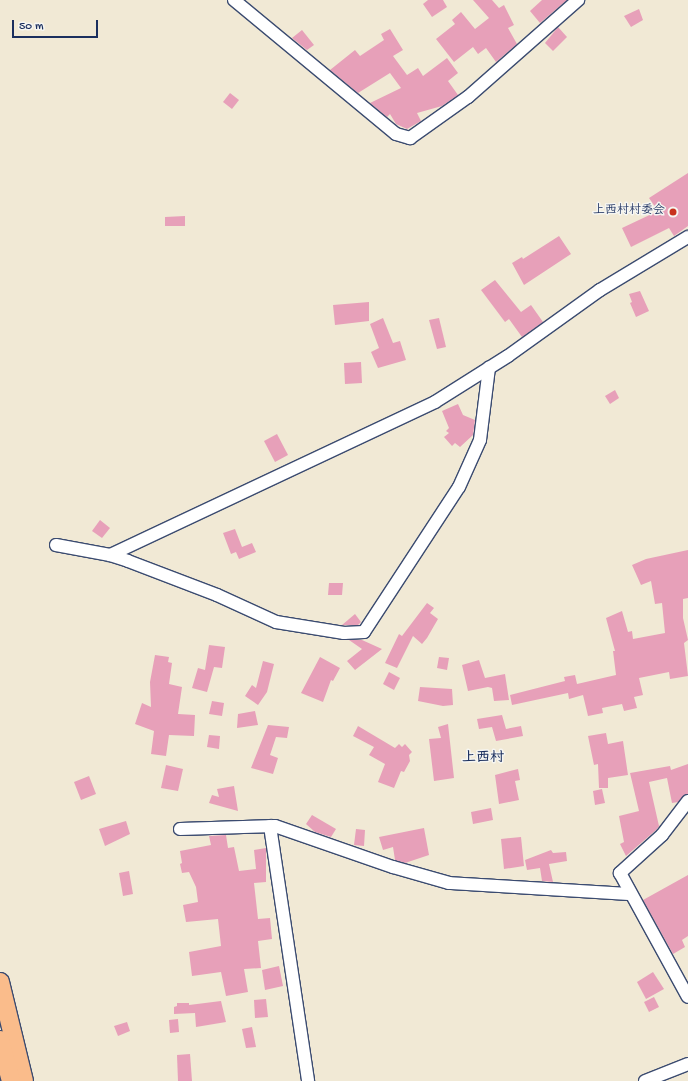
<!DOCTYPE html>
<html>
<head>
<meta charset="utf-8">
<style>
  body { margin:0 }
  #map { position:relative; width:688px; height:1081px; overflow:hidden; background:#f1e9d5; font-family:"Gochi Hand","LXGW WenKai TC",sans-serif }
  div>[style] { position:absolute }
  .building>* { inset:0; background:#e7a0b9 }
  .roads { filter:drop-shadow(1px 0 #3b4b70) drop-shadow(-1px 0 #3b4b70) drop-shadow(0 1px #3b4b70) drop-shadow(0 -1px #3b4b70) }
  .minor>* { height:12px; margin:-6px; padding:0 6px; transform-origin:6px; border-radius:6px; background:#fff }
  .highway>* { height:18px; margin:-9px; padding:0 9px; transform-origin:9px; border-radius:9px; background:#fabc8b }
  .dots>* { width:11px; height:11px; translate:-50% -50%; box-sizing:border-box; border:2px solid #f6f6f2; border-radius:50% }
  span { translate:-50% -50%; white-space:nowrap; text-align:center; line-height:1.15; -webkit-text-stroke:3px #f6f6f2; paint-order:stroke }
  .poi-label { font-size:12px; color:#1b2f5e }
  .right { translate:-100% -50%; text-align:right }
  .quarter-label { font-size:14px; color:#1b2f5e; font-weight:700 }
  .scale { position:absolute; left:12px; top:20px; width:86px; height:18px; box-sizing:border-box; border:2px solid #1b2f5e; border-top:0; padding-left:5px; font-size:12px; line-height:14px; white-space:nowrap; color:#1b2f5e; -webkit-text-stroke:3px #f6f6f2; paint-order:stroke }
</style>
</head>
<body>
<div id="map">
  <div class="building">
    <i style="clip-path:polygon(428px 0,443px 0,447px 7px,432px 17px,423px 4px)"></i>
    <i style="clip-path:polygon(473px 0,492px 0,499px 8px,504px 5px,514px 25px,508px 28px,517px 44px,496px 62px,486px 48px,478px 54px,473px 47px,454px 62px,436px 39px,455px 24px,452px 20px,461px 12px,475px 29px,489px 18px)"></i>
    <i style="clip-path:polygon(542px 0,567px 0,540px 23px,530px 11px)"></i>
    <i style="clip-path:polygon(639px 9px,643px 20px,631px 27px,624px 16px)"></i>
    <i style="clip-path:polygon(558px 27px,567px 37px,553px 51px,545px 43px)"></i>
    <i style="clip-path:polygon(390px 29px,403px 50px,393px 56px,407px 75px,418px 68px,423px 76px,447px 58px,458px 73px,448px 81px,458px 95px,442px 106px,417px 113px,421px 121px,407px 129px,396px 124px,390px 114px,387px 117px,370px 103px,401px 88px,390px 73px,358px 93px,330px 70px,355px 50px,360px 56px,384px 40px,381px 34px)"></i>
    <i style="clip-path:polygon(302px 30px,314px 45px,307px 50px,292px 38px)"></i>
    <i style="clip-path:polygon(230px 93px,239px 100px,232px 109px,223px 102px)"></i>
    <i style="clip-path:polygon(688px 173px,688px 226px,674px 236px,669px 228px,631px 247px,622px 228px,658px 211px,649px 198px)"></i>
    <i style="clip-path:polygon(185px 216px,185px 226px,165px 226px,165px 217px)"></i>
    <i style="clip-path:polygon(559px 236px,571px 254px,524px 285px,512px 263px,522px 257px,523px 259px)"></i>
    <i style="clip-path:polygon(495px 280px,521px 312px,531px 305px,543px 322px,522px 337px,509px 319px,505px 322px,481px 290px)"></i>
    <i style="clip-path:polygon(640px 291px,649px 311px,636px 317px,630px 303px,632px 302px,629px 294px)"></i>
    <i style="clip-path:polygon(369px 302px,369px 321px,335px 325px,333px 305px)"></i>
    <i style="clip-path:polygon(383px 318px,393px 343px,400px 341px,406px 360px,378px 368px,371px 352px,379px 348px,370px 324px)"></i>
    <i style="clip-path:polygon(439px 318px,446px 347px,437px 349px,429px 320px)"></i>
    <i style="clip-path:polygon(361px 362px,362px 383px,345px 384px,344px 363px)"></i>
    <i style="clip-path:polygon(615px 390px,619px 398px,610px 404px,605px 396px)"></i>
    <i style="clip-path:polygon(458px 404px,463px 415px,475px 420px,473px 435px,460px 447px,455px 443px,452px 446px,444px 437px,449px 433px,446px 431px,449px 428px,442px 411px)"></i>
    <i style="clip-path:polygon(277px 434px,288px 455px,275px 462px,264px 441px)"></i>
    <i style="clip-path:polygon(100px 520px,110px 528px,102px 538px,92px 531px)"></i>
    <i style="clip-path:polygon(235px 529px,242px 547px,252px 543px,256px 552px,239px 559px,236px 552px,231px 554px,223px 533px)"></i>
    <i style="clip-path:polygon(688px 550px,688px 598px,683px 599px,683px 618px,688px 640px,684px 643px,688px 676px,670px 679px,669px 672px,639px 678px,643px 695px,634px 697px,637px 708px,624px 711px,622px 704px,602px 708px,603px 713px,588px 716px,583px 695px,569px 699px,568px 693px,512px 705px,510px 695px,565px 681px,564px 677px,575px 675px,577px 684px,616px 675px,613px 651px,615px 651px,606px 618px,622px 611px,628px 632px,632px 631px,633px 639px,665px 633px,662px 603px,655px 604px,651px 581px,641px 585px,632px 565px,646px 559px)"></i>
    <i style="clip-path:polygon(329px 583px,343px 583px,342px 595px,328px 595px)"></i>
    <i style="clip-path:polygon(427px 603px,434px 608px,430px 613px,438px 619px,427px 638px,422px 644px,413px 636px,397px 668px,385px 663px,399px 634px,402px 636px)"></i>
    <i style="clip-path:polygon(355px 614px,361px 622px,358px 625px,342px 625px)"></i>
    <i style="clip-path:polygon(349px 640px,362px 640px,382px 649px,355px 670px,347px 661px,362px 649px)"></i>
    <i style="clip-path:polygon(209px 645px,225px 647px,222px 668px,214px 667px,207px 692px,192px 688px,198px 668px,205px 670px)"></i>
    <i style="clip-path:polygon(155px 655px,169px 657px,168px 662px,172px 663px,169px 684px,182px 687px,178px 714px,195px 715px,194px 736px,169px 735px,166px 756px,151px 754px,154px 731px,135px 724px,142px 703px,151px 707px,150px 682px)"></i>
    <i style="clip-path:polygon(320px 657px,340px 668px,333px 681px,331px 680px,323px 702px,301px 693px)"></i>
    <i style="clip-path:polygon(439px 657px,449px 658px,447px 670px,437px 668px)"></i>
    <i style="clip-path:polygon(479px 660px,485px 678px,505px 674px,509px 700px,494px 701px,492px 688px,488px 687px,468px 691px,462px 665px)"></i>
    <i style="clip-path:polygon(263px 661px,274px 664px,267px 692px,258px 705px,245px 696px,252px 685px,256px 688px)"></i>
    <i style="clip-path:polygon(389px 672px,400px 678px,394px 690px,383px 684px)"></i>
    <i style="clip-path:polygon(420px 687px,452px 689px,453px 705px,443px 706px,418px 701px)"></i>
    <i style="clip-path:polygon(212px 701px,224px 703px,222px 716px,209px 714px)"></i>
    <i style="clip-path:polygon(255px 711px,258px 725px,237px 728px,238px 714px)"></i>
    <i style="clip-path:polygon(502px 715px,506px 729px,521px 726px,523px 736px,496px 741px,492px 727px,479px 729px,477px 719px)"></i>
    <i style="clip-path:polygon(448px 724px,454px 778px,434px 781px,429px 739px,441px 738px,438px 727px)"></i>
    <i style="clip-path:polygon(268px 725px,289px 727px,287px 738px,276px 737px,270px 755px,278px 758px,273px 774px,251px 768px)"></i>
    <i style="clip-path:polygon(358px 726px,395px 748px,399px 744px,402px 747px,405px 744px,412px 752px,409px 755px,410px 761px,404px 772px,401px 771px,394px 788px,378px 782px,385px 764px,369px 755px,374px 747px,353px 736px)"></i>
    <i style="clip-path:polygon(606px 733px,608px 744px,623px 741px,628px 775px,608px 778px,608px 788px,599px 788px,598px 764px,594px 765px,588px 736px)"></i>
    <i style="clip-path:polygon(209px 735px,220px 736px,219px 749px,207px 747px)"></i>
    <i style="clip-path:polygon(688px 764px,688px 794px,678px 802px,672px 803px,667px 778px,649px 782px,659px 826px,661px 824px,656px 830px,626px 856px,620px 844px,624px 842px,619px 816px,639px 811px,630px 773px,670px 766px,671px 770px)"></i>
    <i style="clip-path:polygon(166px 765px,183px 769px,178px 791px,161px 788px)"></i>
    <i style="clip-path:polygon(518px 769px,520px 780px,515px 781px,519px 800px,499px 804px,495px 775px)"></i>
    <i style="clip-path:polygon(89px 776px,96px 794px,81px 800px,74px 782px)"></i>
    <i style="clip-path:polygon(234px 786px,238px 811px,209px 803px,212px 795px,219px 797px,217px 789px)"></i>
    <i style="clip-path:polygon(602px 789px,605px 803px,595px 805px,593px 791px)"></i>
    <i style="clip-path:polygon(491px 808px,493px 820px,473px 824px,471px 812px)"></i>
    <i style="clip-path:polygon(312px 815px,336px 829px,331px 837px,315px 832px,306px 824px)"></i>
    <i style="clip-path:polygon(126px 821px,130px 834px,105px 846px,99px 829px)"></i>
    <i style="clip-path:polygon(424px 828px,429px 855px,405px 863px,395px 860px,393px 847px,383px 850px,379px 837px)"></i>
    <i style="clip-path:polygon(356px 829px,365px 830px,364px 846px,354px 845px)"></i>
    <i style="clip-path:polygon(226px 835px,228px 848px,234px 847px,239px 871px,256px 869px,254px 850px,266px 848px,266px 882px,254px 883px,258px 919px,270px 918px,272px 939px,258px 941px,261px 968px,244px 969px,248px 992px,226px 996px,221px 972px,192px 976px,189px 952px,221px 946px,218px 919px,186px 922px,183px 905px,198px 902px,196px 887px,189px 872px,182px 873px,180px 864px,182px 863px,180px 851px,211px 845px,209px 836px)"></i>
    <i style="clip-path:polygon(521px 837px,524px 866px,504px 869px,501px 839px)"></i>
    <i style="clip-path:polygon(551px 850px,553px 853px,566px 852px,567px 861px,549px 864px,553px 882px,542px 881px,540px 868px,527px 870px,525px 860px)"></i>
    <i style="clip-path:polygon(129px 871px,133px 894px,123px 896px,119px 873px)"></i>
    <i style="clip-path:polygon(688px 875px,688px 936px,682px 940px,685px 947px,673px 954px,643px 900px)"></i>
    <i style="clip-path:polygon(279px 966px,283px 986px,265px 990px,262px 970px)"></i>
    <i style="clip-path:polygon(653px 972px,664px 989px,646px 999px,637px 982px)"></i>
    <i style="clip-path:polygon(654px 997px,659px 1007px,649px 1012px,644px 1002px)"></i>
    <i style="clip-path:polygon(266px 999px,268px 1017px,255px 1018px,254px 1000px)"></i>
    <i style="clip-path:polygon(221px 1001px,226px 1022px,196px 1027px,195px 1013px,174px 1014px,174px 1007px,177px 1006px,177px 1003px,189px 1003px,189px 1005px)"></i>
    <i style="clip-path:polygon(178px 1019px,179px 1032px,170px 1033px,169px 1020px)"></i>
    <i style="clip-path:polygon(127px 1022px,130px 1031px,118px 1036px,114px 1026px)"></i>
    <i style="clip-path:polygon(252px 1027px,256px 1047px,246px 1048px,242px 1029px)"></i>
    <i style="clip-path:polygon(190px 1054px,192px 1081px,178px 1081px,177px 1055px)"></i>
  </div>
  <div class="roads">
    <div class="minor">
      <i style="left:234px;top:0;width:210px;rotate:39.6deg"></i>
      <i style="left:396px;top:134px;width:15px;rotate:16deg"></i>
      <i style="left:410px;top:138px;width:71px;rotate:-35.3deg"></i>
      <i style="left:468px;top:97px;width:147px;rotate:-41.4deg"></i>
      <i style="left:56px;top:545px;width:55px;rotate:10.5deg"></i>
      <i style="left:110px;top:555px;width:19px;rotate:18deg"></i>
      <i style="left:128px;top:561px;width:95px;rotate:20.9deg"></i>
      <i style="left:217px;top:595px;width:65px;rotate:24.6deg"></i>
      <i style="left:276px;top:622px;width:69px;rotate:9.2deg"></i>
      <i style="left:344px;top:633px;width:20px;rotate:-3deg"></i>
      <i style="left:364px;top:632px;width:173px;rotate:-56.8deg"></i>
      <i style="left:459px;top:487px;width:51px;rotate:-65.9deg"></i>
      <i style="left:480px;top:440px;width:73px;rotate:-82.9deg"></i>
      <i style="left:110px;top:555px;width:359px;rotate:-25.2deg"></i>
      <i style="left:435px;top:402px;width:86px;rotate:-32.2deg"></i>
      <i style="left:508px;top:356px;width:113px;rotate:-35.7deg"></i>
      <i style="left:600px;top:290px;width:103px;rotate:-31.1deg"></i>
      <i style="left:688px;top:801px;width:43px;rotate:127.4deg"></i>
      <i style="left:662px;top:835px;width:57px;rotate:137.9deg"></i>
      <i style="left:620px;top:873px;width:141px;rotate:61.3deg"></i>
      <i style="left:270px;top:826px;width:258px;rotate:81.5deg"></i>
      <i style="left:180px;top:829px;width:95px;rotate:-1.8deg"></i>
      <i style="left:275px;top:826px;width:125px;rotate:19.2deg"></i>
      <i style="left:393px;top:867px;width:58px;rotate:15.9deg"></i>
      <i style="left:449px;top:883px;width:182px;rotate:3.5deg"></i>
      <i style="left:645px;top:1081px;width:46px;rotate:-21.6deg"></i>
    </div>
    <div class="highway">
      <i style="left:0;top:982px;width:102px;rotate:76.4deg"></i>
      <i style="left:0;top:1040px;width:42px;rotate:75deg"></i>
    </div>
  </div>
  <div class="dots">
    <i style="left:673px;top:212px;background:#c8321e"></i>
  </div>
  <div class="poi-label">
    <span class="right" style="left:665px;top:212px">上西村村委会</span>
  </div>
  <div class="quarter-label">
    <span style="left:483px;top:759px">上西村</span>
  </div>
  <div class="scale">50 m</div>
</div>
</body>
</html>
